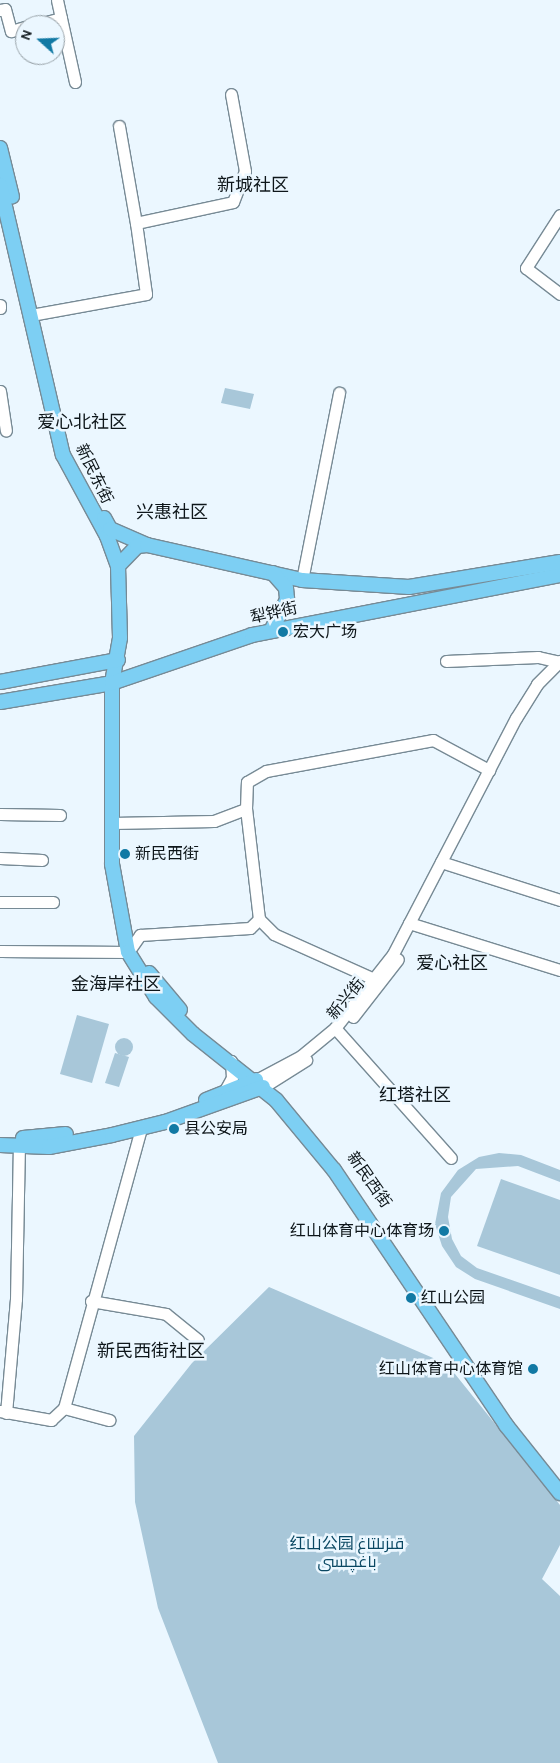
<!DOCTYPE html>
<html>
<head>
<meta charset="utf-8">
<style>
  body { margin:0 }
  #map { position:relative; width:560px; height:1763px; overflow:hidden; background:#ebf7ff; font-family:Karla,Cairo,"Noto Sans SC",sans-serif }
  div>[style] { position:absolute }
  .green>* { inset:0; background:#a8c7d9 }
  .round { border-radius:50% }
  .roads { filter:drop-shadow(1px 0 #778a95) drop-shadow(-1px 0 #778a95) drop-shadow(0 1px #778a95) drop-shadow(0 -1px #778a95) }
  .minor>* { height:11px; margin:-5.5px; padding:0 5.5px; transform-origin:5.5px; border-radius:5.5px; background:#fff }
  .major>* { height:14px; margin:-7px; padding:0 7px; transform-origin:7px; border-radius:7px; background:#7dcff3 }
  .dots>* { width:14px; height:14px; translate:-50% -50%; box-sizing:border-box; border:2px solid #ebf7ff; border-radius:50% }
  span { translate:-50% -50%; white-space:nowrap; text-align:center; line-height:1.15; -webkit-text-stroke:5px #ebf7ff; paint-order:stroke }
  .street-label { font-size:16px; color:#0e161a }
  .poi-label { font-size:16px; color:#0e161a }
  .left { translate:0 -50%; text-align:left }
  .right { translate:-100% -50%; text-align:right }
  .park-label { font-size:16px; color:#094762 }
  .neighbourhood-label { font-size:18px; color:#0e161a }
  .north { position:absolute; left:15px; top:15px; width:50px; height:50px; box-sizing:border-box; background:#ebf7ff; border:1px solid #939da3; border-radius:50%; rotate:290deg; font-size:14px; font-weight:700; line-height:20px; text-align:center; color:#0e161a }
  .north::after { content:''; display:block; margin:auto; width:18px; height:22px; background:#1179a4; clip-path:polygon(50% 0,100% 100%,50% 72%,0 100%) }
</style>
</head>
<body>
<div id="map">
  <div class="green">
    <i style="clip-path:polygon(225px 388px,254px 394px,250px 409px,221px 403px)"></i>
    <i style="clip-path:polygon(77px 1015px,109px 1024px,92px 1083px,60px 1074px)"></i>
    <i class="round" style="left:115px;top:1038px;width:18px;height:18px"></i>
    <i style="clip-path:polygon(115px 1053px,129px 1057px,119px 1087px,105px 1083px)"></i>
    <i style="clip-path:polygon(499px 1153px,521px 1155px,560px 1170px,560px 1182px,518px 1166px,476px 1169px,451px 1197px,448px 1217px,452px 1239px,461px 1256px,477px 1268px,560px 1297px,560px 1309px,475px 1279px,456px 1267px,442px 1246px,435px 1224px,441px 1193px,458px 1170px,479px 1157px)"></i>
    <i style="clip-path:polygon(501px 1179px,560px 1200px,560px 1275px,477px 1246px)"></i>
    <i style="clip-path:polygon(269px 1287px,447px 1364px,560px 1505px,560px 1545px,542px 1579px,560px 1596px,560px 1763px,218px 1763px,158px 1608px,135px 1502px,134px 1436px,192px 1363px)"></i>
  </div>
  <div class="roads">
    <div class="minor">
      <i style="left:57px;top:0;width:84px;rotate:77.6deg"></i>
      <i style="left:0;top:10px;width:5px;rotate:-11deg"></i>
      <i style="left:5px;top:9px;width:23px;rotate:75deg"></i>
      <i style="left:11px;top:31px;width:15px;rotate:-16deg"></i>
      <i style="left:35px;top:25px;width:27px;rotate:-15deg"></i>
      <i style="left:119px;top:126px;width:98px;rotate:80.1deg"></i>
      <i style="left:560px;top:215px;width:63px;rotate:122.7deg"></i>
      <i style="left:526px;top:268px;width:43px;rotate:37.4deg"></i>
      <i style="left:0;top:305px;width:3px;rotate:90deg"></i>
      <i style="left:31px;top:315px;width:117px;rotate:-10.3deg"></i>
      <i style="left:146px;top:294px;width:72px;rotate:-98deg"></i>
      <i style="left:136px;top:223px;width:99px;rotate:-12.2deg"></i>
      <i style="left:233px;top:202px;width:33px;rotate:-69deg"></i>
      <i style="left:245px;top:171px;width:78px;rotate:-100.3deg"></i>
      <i style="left:0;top:391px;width:40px;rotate:81.5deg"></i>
      <i style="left:302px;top:580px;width:191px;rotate:-78.8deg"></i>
      <i style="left:446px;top:661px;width:92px;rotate:-2.5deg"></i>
      <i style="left:538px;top:657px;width:23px;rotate:13deg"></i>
      <i style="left:0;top:814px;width:60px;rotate:1deg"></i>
      <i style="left:112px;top:823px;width:102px;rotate:-1.1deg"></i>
      <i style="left:214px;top:821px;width:34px;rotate:-21deg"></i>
      <i style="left:0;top:858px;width:42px;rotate:2.7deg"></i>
      <i style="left:441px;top:862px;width:125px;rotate:17.7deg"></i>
      <i style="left:0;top:902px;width:53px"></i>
      <i style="left:409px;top:923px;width:158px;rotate:17.3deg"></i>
      <i style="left:0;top:951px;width:128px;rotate:0.4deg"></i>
      <i style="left:128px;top:952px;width:21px;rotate:-55deg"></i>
      <i style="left:140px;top:935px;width:110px;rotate:-3.6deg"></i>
      <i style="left:250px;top:928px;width:13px;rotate:-45deg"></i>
      <i style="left:374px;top:979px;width:110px;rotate:-155.8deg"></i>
      <i style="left:274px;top:934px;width:21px;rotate:-135deg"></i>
      <i style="left:259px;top:919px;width:111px;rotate:-96.7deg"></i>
      <i style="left:246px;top:809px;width:27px;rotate:-88deg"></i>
      <i style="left:247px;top:782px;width:22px;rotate:-30deg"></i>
      <i style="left:266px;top:771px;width:170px;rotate:-10.5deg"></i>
      <i style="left:433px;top:740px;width:64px;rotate:28.2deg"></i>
      <i style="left:353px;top:1017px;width:73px;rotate:-52.2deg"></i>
      <i style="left:335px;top:1028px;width:174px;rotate:48.3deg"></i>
      <i style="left:256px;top:1080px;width:51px;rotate:-28.1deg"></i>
      <i style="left:301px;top:1056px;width:44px;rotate:-39.5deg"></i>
      <i style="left:335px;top:1028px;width:94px;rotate:-51.9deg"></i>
      <i style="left:393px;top:954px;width:266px;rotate:-62.5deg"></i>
      <i style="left:516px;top:718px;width:40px;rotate:-58deg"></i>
      <i style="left:537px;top:684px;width:33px;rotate:-45deg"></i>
      <i style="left:263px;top:1087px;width:51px;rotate:-32.1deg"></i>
      <i style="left:223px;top:1094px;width:18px;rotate:-61deg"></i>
      <i style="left:232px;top:1078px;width:17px;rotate:-93deg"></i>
      <i style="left:91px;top:1301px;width:76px;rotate:9.8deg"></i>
      <i style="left:166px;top:1314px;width:41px;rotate:39.1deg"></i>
      <i style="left:64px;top:1408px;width:47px;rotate:14.9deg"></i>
      <i style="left:0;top:1411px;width:52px;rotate:10deg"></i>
      <i style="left:51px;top:1420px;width:18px;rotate:-43deg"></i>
      <i style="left:64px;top:1408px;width:290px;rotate:-74.6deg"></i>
      <i style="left:6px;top:1413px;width:114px;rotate:-85deg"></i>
      <i style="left:16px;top:1299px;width:152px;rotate:-88.9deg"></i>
    </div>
    <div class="major">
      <i style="left:0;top:148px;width:50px;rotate:76.2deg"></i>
      <i style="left:0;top:185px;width:277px;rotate:76.9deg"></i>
      <i style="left:63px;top:455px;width:92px;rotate:61.5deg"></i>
      <i style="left:107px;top:536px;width:32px;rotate:70deg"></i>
      <i style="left:118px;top:566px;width:72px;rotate:88.4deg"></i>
      <i style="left:120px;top:638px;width:46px;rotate:100.1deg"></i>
      <i style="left:112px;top:683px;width:181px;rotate:90deg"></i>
      <i style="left:112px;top:864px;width:89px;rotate:79.7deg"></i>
      <i style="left:128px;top:952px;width:53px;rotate:58.1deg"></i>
      <i style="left:156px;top:997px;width:52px;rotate:45deg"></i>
      <i style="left:193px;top:1034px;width:106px;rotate:38.5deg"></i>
      <i style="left:276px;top:1100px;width:91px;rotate:50.4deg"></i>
      <i style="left:334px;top:1170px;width:308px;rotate:56deg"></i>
      <i style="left:506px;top:1425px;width:87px;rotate:51.5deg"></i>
      <i style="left:104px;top:518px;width:13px;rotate:61deg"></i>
      <i style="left:110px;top:529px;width:40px;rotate:23.4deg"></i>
      <i style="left:118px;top:566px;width:28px;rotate:-46deg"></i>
      <i style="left:137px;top:546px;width:10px;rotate:-6deg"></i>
      <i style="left:147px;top:545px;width:159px;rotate:12.7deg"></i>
      <i style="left:302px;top:580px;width:107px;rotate:3.7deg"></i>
      <i style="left:409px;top:587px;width:153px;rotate:-9.4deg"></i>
      <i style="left:271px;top:631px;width:36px;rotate:-63deg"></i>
      <i style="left:287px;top:599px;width:11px;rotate:-95deg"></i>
      <i style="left:286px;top:588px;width:20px;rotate:-131deg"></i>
      <i style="left:0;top:682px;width:120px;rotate:-10.6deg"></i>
      <i style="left:0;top:702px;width:114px;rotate:-9.6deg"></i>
      <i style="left:112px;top:683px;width:148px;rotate:-18.9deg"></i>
      <i style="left:252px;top:635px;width:314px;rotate:-11deg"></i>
      <i style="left:149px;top:973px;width:48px;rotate:50deg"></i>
      <i style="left:206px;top:1100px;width:54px;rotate:-21.8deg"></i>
      <i style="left:23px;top:1138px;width:43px;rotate:-5.3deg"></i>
      <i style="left:0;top:1145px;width:49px;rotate:2.3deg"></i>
      <i style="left:49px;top:1147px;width:64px;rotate:-10.8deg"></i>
      <i style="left:112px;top:1135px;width:55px;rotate:-13.8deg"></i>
      <i style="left:165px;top:1122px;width:104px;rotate:-19.7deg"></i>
    </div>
  </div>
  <div class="dots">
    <i style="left:283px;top:632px;background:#1179a4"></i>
    <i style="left:125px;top:854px;background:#1179a4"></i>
    <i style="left:174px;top:1129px;background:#1179a4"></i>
    <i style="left:444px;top:1231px;background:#1179a4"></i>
    <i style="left:411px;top:1298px;background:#1179a4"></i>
    <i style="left:533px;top:1369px;background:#1179a4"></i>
  </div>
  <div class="street-label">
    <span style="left:94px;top:474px;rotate:64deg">新民东街</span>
    <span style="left:274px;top:613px;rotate:-13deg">犁铧街</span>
    <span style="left:346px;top:999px;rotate:-50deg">新兴街</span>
    <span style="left:369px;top:1180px;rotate:55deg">新民西街</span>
  </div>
  <div class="poi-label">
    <span class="left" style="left:293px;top:632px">宏大广场</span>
    <span class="left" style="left:135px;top:854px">新民西街</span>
    <span class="left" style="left:184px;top:1129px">县公安局</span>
    <span class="right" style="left:434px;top:1231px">红山体育中心体育场</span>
    <span class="left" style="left:421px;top:1298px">红山公园</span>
    <span class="right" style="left:523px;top:1369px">红山体育中心体育馆</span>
  </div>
  <div class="park-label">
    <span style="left:347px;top:1553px">红山公园 قىزىلتاغ<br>باغچىسى</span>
  </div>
  <div class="neighbourhood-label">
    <span style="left:253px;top:185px">新城社区</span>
    <span style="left:82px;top:422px">爱心北社区</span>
    <span style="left:172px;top:512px">兴惠社区</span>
    <span style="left:452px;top:963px">爱心社区</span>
    <span style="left:116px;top:984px">金海岸社区</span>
    <span style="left:415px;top:1095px">红塔社区</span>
    <span style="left:151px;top:1351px">新民西街社区</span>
  </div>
  <div class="north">N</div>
</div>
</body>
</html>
